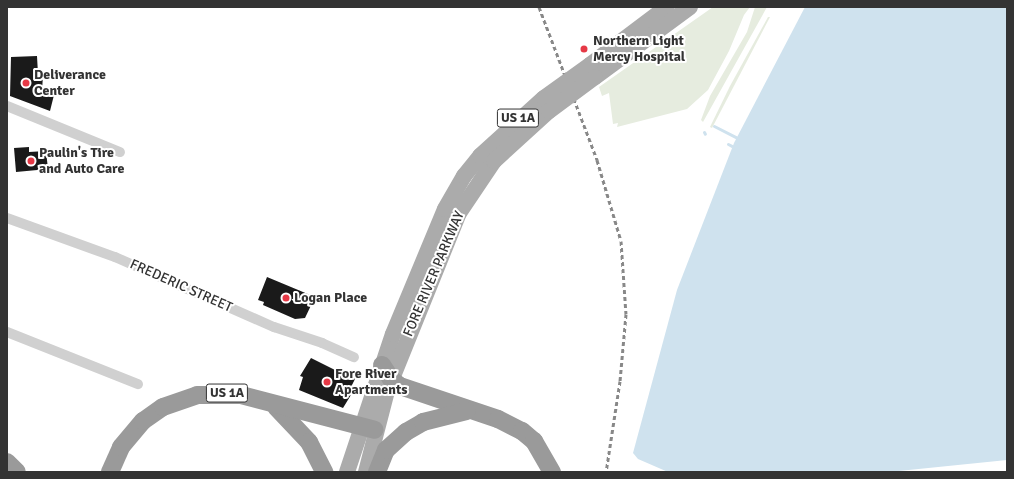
<!DOCTYPE html>
<html>
<head>
<meta charset="utf-8">
<style>
  body { margin:0 }
  #map { position:relative; width:1014px; height:479px; overflow:hidden; background:#fff; font-family:Signika,sans-serif }
  div>[style] { position:absolute }
  .green>* { inset:0; background:#e6ecdf }
  .water>* { inset:0; background:#cfe2ee }
  .stream>* { height:3px; margin:-1.5px; padding:0 1.5px; transform-origin:1.5px; border-radius:1.5px; background:#cfe2ee }
  .building>* { inset:0; background:#1a1a1a }
  .minor>* { height:10px; margin:-5px; padding:0 5px; transform-origin:5px; border-radius:5px; background:#d0d0d0 }
  .primary>* { height:16px; margin:-8px; padding:0 8px; transform-origin:8px; border-radius:8px; background:#ababab }
  .motorway>* { height:18px; margin:-9px; padding:0 9px; transform-origin:9px; border-radius:9px; background:#9a9a9a }
  .rail>* { height:3px; margin-top:-1.5px; transform-origin:0; background:repeating-linear-gradient(90deg,#888 0 4px,transparent 0 7px) }
  .primary-bridge>* { height:16px; margin:-8px; padding:0 8px; transform-origin:8px; border-radius:8px; background:#ababab }
  .dots>* { width:11px; height:11px; translate:-50% -50%; box-sizing:border-box; border:2px solid #fff; border-radius:50% }
  span { translate:-50% -50%; white-space:nowrap; text-align:center; line-height:1.15; -webkit-text-stroke:4px #fff; paint-order:stroke }
  .shield-label span { padding:1px 3px; background:#fff; border:1px solid; border-radius:3px; -webkit-text-stroke-width:0 }
  .shield-label { font-size:13px; color:#333; font-weight:700 }
  .poi-label { font-size:14px; color:#333; font-weight:700 }
  .left { translate:0 -50%; text-align:left }
  .street-label { font-size:14px; color:#333 }
  .frame { position:absolute; inset:0; border:8px solid #333; pointer-events:none }
</style>
</head>
<body>
<div id="map">
  <div class="green">
    <i style="clip-path:polygon(713px 7px,750px 7px,744px 15px,729px 51px,708px 90px,687px 109px,617px 127px,618px 123px,613px 124px,609px 93px,602px 96px,599px 87px)"></i>
    <i style="clip-path:polygon(755px 7px,767px 7px,703px 122px,701px 120px,710px 96px,747px 32px)"></i>
    <i style="clip-path:polygon(768px 17px,770px 17px,712px 128px,710px 127px,730px 86px)"></i>
  </div>
  <div class="water">
    <i style="clip-path:polygon(805px 7px,1007px 7px,1007px 460px,889px 472px,668px 472px,638px 459px,633px 453px,677px 290px,734px 143px)"></i>
  </div>
  <div class="stream">
    <i style="left:714px;top:126px;width:25px;rotate:27deg"></i>
    <i style="left:704px;top:132px;width:2px;rotate:63deg"></i>
    <i style="left:728px;top:144px;width:4px;rotate:27deg"></i>
  </div>
  <div class="building">
    <i style="clip-path:polygon(37px 56px,38px 74px,43px 75px,42px 91px,54px 95px,50px 111px,10px 96px,11px 57px)"></i>
    <i style="clip-path:polygon(29px 147px,29px 152px,46px 151px,48px 169px,16px 172px,14px 148px)"></i>
    <i style="clip-path:polygon(267px 277px,315px 297px,305px 318px,295px 319px,263px 305px,264px 302px,258px 300px)"></i>
    <i style="clip-path:polygon(311px 358px,343px 374px,344px 372px,356px 377px,351px 387px,354px 390px,343px 408px,299px 390px,303px 377px,300px 376px)"></i>
  </div>
  <div class="minor">
    <i style="left:7px;top:106px;width:122px;rotate:22.2deg"></i>
    <i style="left:7px;top:218px;width:115px;rotate:19.9deg"></i>
    <i style="left:115px;top:257px;width:174px;rotate:23.8deg"></i>
    <i style="left:274px;top:327px;width:51px;rotate:18.4deg"></i>
    <i style="left:322px;top:343px;width:35px;rotate:24deg"></i>
    <i style="left:7px;top:332px;width:141px;rotate:21.7deg"></i>
  </div>
  <div class="primary">
    <i style="left:590px;top:65px;width:96px;rotate:-37deg"></i>
    <i style="left:595px;top:77px;width:118px;rotate:-36.4deg"></i>
    <i style="left:347px;top:472px;width:145px;rotate:-71.6deg"></i>
    <i style="left:393px;top:334px;width:135px;rotate:-67.4deg"></i>
    <i style="left:445px;top:209px;width:38px;rotate:-60deg"></i>
    <i style="left:464px;top:176px;width:26px;rotate:-51deg"></i>
    <i style="left:480px;top:156px;width:86px;rotate:-42.2deg"></i>
    <i style="left:366px;top:472px;width:84px;rotate:-75.5deg"></i>
    <i style="left:387px;top:391px;width:192px;rotate:-68deg"></i>
    <i style="left:459px;top:213px;width:63px;rotate:-56.1deg"></i>
    <i style="left:494px;top:161px;width:74px;rotate:-42.3deg"></i>
  </div>
  <div class="motorway">
    <i style="left:382px;top:365px;width:17px;rotate:57deg"></i>
    <i style="left:391px;top:379px;width:11px;rotate:38deg"></i>
    <i style="left:400px;top:386px;width:103px;rotate:18.6deg"></i>
    <i style="left:498px;top:419px;width:27px;rotate:27deg"></i>
    <i style="left:522px;top:431px;width:16px;rotate:40deg"></i>
    <i style="left:534px;top:441px;width:36px;rotate:60deg"></i>
    <i style="left:276px;top:407px;width:48px;rotate:46.7deg"></i>
    <i style="left:309px;top:442px;width:34px;rotate:63deg"></i>
    <i style="left:7px;top:462px;width:14px;rotate:45deg"></i>
    <i style="left:110px;top:472px;width:27px;rotate:-66deg"></i>
    <i style="left:121px;top:447px;width:34px;rotate:-50deg"></i>
    <i style="left:143px;top:421px;width:24px;rotate:-35deg"></i>
    <i style="left:163px;top:407px;width:36px;rotate:-19deg"></i>
    <i style="left:197px;top:395px;width:44px"></i>
    <i style="left:241px;top:395px;width:138px;rotate:14.6deg"></i>
    <i style="left:377px;top:472px;width:24px;rotate:-68deg"></i>
    <i style="left:386px;top:450px;width:27px;rotate:-42deg"></i>
    <i style="left:406px;top:432px;width:20px;rotate:-30deg"></i>
    <i style="left:423px;top:422px;width:45px;rotate:-14deg"></i>
  </div>
  <div class="rail">
    <i style="left:539px;top:7px;width:164px;rotate:69.2deg"></i>
    <i style="left:597px;top:160px;width:84px;rotate:73.5deg"></i>
    <i style="left:621px;top:241px;width:73px;rotate:86.1deg"></i>
    <i style="left:626px;top:314px;width:67px;rotate:95.1deg"></i>
    <i style="left:620px;top:381px;width:92px;rotate:98.7deg"></i>
  </div>
  <div class="primary-bridge">
    <i style="left:544px;top:98px;width:57px;rotate:-35.7deg"></i>
    <i style="left:549px;top:111px;width:57px;rotate:-36.5deg"></i>
  </div>
  <div class="dots">
    <i style="left:584px;top:49px;background:#e63946"></i>
    <i style="left:26px;top:83px;background:#e63946"></i>
    <i style="left:31px;top:161px;background:#e63946"></i>
    <i style="left:286px;top:298px;background:#e63946"></i>
    <i style="left:327px;top:382px;background:#e63946"></i>
  </div>
  <div class="shield-label">
    <span style="left:518px;top:118px">US 1A</span>
    <span style="left:227px;top:393px">US 1A</span>
  </div>
  <div class="poi-label">
    <span class="left" style="left:593px;top:49px">Northern Light<br>Mercy Hospital</span>
    <span class="left" style="left:34px;top:83px">Deliverance<br>Center</span>
    <span class="left" style="left:39px;top:161px">Paulin's Tire<br>and Auto Care</span>
    <span class="left" style="left:294px;top:298px">Logan Place</span>
    <span class="left" style="left:335px;top:382px">Fore River<br>Apartments</span>
  </div>
  <div class="street-label">
    <span style="left:434px;top:274px;rotate:-67deg">FORE RIVER PARKWAY</span>
    <span style="left:181px;top:286px;rotate:24deg">FREDERIC STREET</span>
  </div>
  <div class="frame"></div>
</div>
</body>
</html>
